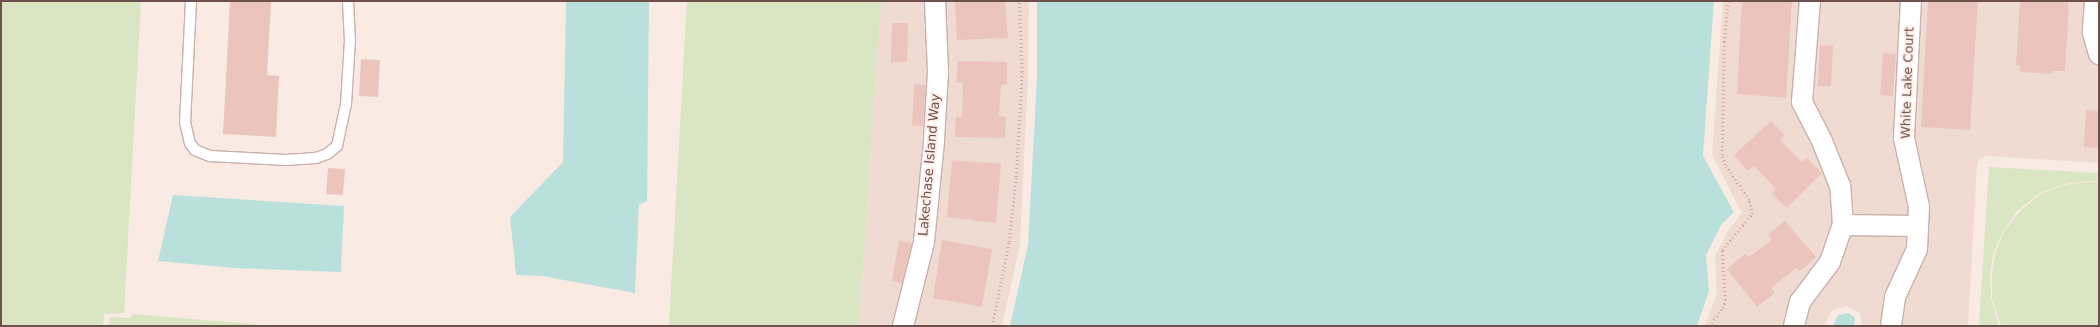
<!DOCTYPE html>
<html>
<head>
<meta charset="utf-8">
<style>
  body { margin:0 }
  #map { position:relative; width:2100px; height:327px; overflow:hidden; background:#f9ebe3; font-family:"DejaVu Sans",sans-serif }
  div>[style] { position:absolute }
  .residential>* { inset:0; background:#f0dbd2 }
  .green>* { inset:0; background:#d9e5c3 }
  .water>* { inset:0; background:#bae0dc }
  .building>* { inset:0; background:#ebc4bd }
  .path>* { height:2.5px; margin-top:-1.25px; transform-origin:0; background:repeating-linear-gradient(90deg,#d0a8a1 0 1px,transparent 0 4px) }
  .roads { filter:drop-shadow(1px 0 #c8b1ab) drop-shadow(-1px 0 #c8b1ab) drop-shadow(0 1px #c8b1ab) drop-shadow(0 -1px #c8b1ab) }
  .service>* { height:10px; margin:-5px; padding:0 5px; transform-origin:5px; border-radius:5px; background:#fff }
  .minor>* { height:20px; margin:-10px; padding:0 10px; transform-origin:10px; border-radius:10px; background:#fff }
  span { translate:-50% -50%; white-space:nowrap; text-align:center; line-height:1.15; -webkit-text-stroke:4px #fdefe8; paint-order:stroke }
  .street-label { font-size:13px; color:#6e504c }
  .frame { position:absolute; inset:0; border:2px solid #6e504c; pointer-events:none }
</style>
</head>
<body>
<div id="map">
  <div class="residential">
    <i style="clip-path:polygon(881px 1px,1029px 1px,1028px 76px,1020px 244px,1002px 326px,859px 326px)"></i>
    <i style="clip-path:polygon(1723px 1px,2099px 1px,2099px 163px,1987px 156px,1980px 159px,1977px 165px,1968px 326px,1862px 326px,1860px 313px,1847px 306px,1832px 310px,1824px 326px,1705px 326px,1717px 293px,1715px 256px,1729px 229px,1742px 213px,1712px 155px)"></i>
  </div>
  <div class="green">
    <i style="clip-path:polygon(1px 1px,141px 1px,124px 313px,104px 314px,103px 326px,1px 326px)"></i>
    <i style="clip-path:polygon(687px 1px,881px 1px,859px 326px,669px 326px)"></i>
    <i style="clip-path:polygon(1989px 167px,2099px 173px,2099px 180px,2064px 184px,2040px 193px,2017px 211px,2002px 233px,1993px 254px,1990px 274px,1991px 298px,1999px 326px,1979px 326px)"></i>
    <i style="clip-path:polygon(2099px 181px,2099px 326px,2001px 326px,1992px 298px,1992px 275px,1995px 254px,2003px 233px,2019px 212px,2041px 194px,2064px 185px)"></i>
    <i style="clip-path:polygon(133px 314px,276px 326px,109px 326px,109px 317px,130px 318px)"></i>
  </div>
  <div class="water">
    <i style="clip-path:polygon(566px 1px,649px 1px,647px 201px,639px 205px,635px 293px,542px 276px,516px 275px,510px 217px,563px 162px)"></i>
    <i style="clip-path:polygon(1037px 1px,1714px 1px,1703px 156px,1734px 212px,1721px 225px,1706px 255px,1709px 291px,1697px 326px,1010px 326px,1028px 245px,1037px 76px)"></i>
    <i style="clip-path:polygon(173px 195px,344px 206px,341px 272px,234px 268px,158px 261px)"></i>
    <i style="clip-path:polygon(1849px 313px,1855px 318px,1854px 326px,1833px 326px,1838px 315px)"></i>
  </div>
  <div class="building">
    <i style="clip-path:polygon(230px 1px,271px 2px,267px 75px,279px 76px,276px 137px,223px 134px)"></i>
    <i style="clip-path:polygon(955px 1px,1005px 1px,1008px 38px,957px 40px)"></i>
    <i style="clip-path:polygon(1742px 1px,1792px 1px,1786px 98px,1737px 94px)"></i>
    <i style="clip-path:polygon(1928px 1px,1978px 1px,1970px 130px,1921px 127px)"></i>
    <i style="clip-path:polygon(2020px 1px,2069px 1px,2065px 71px,2052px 71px,2052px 74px,2020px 72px,2020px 66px,2016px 65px)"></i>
    <i style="clip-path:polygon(892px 23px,908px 23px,907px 62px,891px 62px)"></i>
    <i style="clip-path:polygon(1820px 45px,1833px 46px,1831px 86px,1818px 86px)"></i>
    <i style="clip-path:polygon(1883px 53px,1896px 54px,1893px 96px,1880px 95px)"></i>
    <i style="clip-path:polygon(361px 59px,380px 60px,378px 97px,359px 96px)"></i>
    <i style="clip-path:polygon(958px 61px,1007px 62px,1007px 84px,1001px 85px,999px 116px,1006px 117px,1005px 138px,955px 137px,956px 117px,962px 117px,963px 83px,956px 83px)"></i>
    <i style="clip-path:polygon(914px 84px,926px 85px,923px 126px,912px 126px)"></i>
    <i style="clip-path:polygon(2086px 110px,2099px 111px,2099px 148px,2084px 147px)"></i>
    <i style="clip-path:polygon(1771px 121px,1785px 135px,1780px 140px,1802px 162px,1807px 158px,1822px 173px,1787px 208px,1772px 194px,1776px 189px,1754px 166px,1748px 171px,1734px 155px)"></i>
    <i style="clip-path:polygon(952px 160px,1001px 164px,996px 223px,947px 217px)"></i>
    <i style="clip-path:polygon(328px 168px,345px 169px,343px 195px,326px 194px)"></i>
    <i style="clip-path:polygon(1785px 221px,1816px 257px,1800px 271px,1796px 268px,1771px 288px,1775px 293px,1757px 307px,1727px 269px,1745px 254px,1749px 257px,1772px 240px,1768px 234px)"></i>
    <i style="clip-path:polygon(942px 240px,992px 249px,982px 307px,933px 298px)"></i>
    <i style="clip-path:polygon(899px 241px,912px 243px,902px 283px,892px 281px)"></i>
  </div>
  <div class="path">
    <i style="left:992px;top:326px;width:86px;rotate:-78.6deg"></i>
    <i style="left:1009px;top:242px;width:65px;rotate:-83.9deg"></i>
    <i style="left:1016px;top:177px;width:105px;rotate:-86.7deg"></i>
    <i style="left:1022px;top:72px;width:71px;rotate:-92.4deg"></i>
    <i style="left:1709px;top:326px;width:23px;rotate:-52deg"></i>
    <i style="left:1723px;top:308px;width:8px;rotate:-76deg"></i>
    <i style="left:1725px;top:300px;width:50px;rotate:-93.4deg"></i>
    <i style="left:1722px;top:250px;width:47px;rotate:-50.2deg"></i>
    <i style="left:1752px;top:214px;width:14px;rotate:-102deg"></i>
    <i style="left:1749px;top:200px;width:42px;rotate:-124.4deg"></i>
    <i style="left:1725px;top:165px;width:10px;rotate:-107deg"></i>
    <i style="left:1722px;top:155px;width:113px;rotate:-89deg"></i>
    <i style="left:1724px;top:42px;width:41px;rotate:-84.4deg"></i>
  </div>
  <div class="roads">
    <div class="service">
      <i style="left:191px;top:1px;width:121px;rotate:92.8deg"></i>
      <i style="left:185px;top:122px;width:22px;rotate:77deg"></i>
      <i style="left:190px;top:143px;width:9px;rotate:54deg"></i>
      <i style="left:195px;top:150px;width:16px;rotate:22deg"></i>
      <i style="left:210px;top:156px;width:76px;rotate:3deg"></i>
      <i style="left:286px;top:160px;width:30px;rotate:-4deg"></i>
      <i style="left:316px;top:158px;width:12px;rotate:-20deg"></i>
      <i style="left:327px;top:154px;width:13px;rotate:-39deg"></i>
      <i style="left:337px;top:146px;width:43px;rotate:-77.9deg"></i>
      <i style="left:346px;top:104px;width:63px;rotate:-86.4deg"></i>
      <i style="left:350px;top:41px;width:40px;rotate:-92.9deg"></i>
    </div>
    <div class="minor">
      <i style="left:2095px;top:1px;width:32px;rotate:94deg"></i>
      <i style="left:2093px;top:33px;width:22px;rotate:74deg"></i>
      <i style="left:1843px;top:225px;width:75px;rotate:0.8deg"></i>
      <i style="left:903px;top:326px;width:87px;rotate:-76deg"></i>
      <i style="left:924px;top:242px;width:101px;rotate:-84.3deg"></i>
      <i style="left:934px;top:141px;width:69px;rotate:-86.7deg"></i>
      <i style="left:938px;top:72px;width:71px;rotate:-92.4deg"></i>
      <i style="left:1794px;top:326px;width:25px;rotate:-76deg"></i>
      <i style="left:1800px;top:302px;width:50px;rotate:-53.1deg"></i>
      <i style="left:1830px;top:262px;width:39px;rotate:-71deg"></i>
      <i style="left:1843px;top:225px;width:39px;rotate:-94deg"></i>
      <i style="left:1840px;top:186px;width:48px;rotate:-111.8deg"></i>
      <i style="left:1822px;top:141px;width:44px;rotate:-117.1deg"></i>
      <i style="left:1802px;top:102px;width:101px;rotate:-85.5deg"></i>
      <i style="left:1891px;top:326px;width:29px;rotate:-82deg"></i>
      <i style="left:1895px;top:297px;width:53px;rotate:-65.4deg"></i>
      <i style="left:1917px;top:249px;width:42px;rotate:-87.3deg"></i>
      <i style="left:1919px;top:207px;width:71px;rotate:-102.3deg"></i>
      <i style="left:1904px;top:138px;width:137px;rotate:-87.1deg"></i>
    </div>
  </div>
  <div class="street-label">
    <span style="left:1908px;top:83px;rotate:-88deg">White Lake Court</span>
    <span style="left:930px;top:165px;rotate:-85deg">Lakechase Island Way</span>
  </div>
  <div class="frame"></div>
</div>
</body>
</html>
